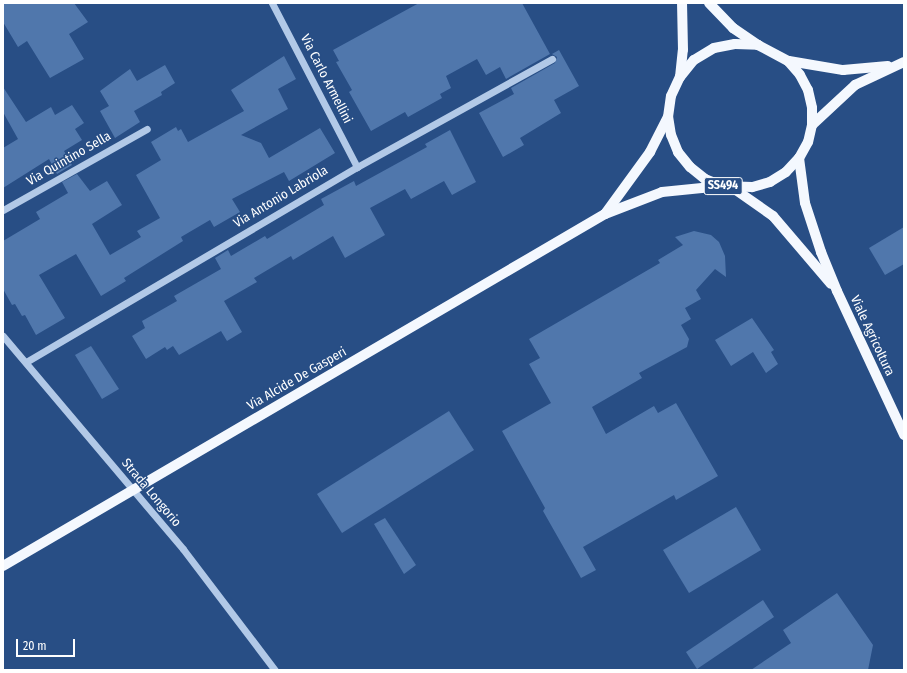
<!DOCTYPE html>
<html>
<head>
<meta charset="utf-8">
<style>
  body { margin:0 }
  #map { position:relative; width:907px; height:673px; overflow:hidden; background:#284e85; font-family:"Fira Sans Condensed",sans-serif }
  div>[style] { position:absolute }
  .building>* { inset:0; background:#5077ac }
  .minor>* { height:7px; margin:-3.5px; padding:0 3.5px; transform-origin:3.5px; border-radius:3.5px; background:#b2c9e7 }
  .major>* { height:10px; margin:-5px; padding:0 5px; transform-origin:5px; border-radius:5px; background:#f4f8fe }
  span { translate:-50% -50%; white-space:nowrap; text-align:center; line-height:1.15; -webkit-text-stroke:3px #284e85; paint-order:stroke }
  .shield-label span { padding:1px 3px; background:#284e85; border:1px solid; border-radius:3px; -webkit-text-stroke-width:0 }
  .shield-label { font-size:12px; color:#fff; font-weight:700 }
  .street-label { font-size:13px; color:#fff }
  .frame { position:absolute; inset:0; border:4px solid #fff; pointer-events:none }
  .scale { position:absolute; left:16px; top:639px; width:59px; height:18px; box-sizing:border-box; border:2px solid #fff; border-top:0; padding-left:5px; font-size:12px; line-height:14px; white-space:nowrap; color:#fff; -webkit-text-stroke:3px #284e85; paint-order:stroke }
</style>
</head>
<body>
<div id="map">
  <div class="building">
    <i style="clip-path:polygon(3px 3px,74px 3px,88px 22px,69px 34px,84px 59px,50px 78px,27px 41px,18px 47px,3px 22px)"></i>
    <i style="clip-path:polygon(419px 3px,522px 3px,550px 54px,506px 79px,500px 67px,486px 75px,477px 59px,446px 76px,451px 88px,440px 94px,442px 98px,408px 117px,405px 112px,371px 131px,349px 92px,352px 90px,336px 62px,339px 61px,333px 50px)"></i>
    <i style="clip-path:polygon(559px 50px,579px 86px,554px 100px,561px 113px,520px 138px,524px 145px,503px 157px,479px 113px,514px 94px,511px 88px,555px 63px,557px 57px,552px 54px)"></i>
    <i style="clip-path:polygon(284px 56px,296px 79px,278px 89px,288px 109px,241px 135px,261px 143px,269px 158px,320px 128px,335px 153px,289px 181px,284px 172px,232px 199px,240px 212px,214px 227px,210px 220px,181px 237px,183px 241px,124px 278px,126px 281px,101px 296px,76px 254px,39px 275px,65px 318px,36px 335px,25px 315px,22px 316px,15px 304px,12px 305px,3px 289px,3px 241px,40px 219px,36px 212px,68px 193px,62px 182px,77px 174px,90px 191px,107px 181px,122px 205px,92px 224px,110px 255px,141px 237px,137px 231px,160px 218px,136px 175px,161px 160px,151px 142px,176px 127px,178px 131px,181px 129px,188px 142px,244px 111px,231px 90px)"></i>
    <i style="clip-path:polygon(165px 65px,175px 83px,161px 92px,162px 95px,134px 111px,140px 122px,115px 138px,100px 111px,109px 106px,100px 91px,130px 69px,137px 81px)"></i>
    <i style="clip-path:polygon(3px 87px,26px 122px,51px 107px,55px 115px,72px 105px,84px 123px,75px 129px,82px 140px,64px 151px,72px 165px,57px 174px,49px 159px,3px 188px,3px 148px,18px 139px,3px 112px)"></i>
    <i style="clip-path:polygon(450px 130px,476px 182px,452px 195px,444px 181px,411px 199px,405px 189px,370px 208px,385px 235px,345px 258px,333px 236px,293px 260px,291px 256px,254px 278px,257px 282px,224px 301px,242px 332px,227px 341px,221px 331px,179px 355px,173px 346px,167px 350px,165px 347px,146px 359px,132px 336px,145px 328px,142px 321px,177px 301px,174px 296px,221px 269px,215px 258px,228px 250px,231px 256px,265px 236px,267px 239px,324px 205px,321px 199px,354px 181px,356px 186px,427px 147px,425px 144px)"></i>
    <i style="clip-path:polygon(904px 227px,904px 264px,885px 275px,869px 248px)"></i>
    <i style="clip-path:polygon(694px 231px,711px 235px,719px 242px,725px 256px,726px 277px,715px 269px,696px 290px,701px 299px,685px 308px,691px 319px,681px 325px,689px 339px,687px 347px,639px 373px,642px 378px,592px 407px,606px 434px,654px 406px,658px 413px,676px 403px,718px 476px,676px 500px,674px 495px,583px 547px,596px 570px,581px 578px,543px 511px,545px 508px,502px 431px,551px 403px,529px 364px,540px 358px,529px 339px,660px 263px,658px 260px,683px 245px,675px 237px)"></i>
    <i style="clip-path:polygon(752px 318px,774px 350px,771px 352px,778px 364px,766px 373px,753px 352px,731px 366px,715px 340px)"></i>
    <i style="clip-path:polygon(91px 346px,119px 389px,102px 399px,75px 355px)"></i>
    <i style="clip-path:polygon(449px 411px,474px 450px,342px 533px,317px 494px)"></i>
    <i style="clip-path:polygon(736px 507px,761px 550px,689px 593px,663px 550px)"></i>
    <i style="clip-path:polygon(385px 518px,416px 565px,404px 574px,374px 524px)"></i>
    <i style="clip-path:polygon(837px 593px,873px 645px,868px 670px,751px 670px,791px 643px,783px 630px)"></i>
    <i style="clip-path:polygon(763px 600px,774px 617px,697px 669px,686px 652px)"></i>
  </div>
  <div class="minor">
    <i style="left:272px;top:3px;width:185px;rotate:62.6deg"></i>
    <i style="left:3px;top:210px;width:165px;rotate:-29.4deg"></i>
    <i style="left:3px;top:336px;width:279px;rotate:49.8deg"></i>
    <i style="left:183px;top:549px;width:152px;rotate:52.8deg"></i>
    <i style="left:26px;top:362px;width:384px;rotate:-30.5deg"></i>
    <i style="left:357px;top:167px;width:223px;rotate:-29deg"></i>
  </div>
  <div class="major">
    <i style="left:709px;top:3px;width:35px;rotate:46deg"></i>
    <i style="left:733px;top:28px;width:30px;rotate:34deg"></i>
    <i style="left:758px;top:45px;width:34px;rotate:28deg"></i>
    <i style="left:788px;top:61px;width:18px;rotate:49deg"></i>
    <i style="left:800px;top:75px;width:17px;rotate:62deg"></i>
    <i style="left:808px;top:90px;width:18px;rotate:77deg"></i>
    <i style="left:812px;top:108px;width:17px;rotate:90deg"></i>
    <i style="left:812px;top:125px;width:17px;rotate:103deg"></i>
    <i style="left:808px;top:142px;width:18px;rotate:119deg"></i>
    <i style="left:799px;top:158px;width:19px;rotate:133deg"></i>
    <i style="left:786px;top:172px;width:19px;rotate:148deg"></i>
    <i style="left:770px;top:182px;width:19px;rotate:164deg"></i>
    <i style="left:752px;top:187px;width:30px;rotate:-178deg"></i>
    <i style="left:722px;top:186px;width:18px;rotate:-158deg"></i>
    <i style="left:705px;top:179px;width:19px;rotate:-141deg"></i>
    <i style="left:690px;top:167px;width:19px;rotate:-129deg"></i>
    <i style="left:678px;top:152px;width:18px;rotate:-112deg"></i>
    <i style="left:671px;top:135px;width:18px;rotate:-99deg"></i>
    <i style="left:668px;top:117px;width:21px;rotate:-82deg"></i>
    <i style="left:671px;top:96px;width:21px;rotate:-65deg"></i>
    <i style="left:680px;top:77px;width:22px;rotate:-51deg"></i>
    <i style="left:694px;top:60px;width:23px;rotate:-31deg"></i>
    <i style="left:714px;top:48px;width:21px;rotate:-11deg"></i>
    <i style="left:735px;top:44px;width:23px;rotate:2deg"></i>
    <i style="left:789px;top:61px;width:55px;rotate:9.5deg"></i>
    <i style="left:843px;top:70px;width:45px;rotate:-5.1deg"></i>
    <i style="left:680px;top:77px;width:27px;rotate:-84deg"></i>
    <i style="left:683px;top:50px;width:47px;rotate:-91.2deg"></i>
    <i style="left:812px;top:125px;width:59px;rotate:-42.9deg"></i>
    <i style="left:855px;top:85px;width:54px;rotate:-25.1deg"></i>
    <i style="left:799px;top:158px;width:45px;rotate:82.4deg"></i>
    <i style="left:805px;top:203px;width:52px;rotate:71.9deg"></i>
    <i style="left:821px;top:252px;width:42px;rotate:67.7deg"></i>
    <i style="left:837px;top:291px;width:159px;rotate:65deg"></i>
    <i style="left:733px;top:188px;width:49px;rotate:35deg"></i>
    <i style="left:773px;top:216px;width:89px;rotate:49.5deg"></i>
    <i style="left:605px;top:214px;width:77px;rotate:-54deg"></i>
    <i style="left:650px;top:152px;width:39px;rotate:-63deg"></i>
    <i style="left:3px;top:566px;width:697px;rotate:-30.32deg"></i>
    <i style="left:605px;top:214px;width:61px;rotate:-21.1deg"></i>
    <i style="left:662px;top:192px;width:60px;rotate:-5.7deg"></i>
  </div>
  <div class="shield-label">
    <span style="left:723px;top:186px">SS494</span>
  </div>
  <div class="street-label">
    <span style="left:326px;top:79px;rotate:63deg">Via Carlo Armellini</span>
    <span style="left:69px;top:159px;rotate:-30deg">Via Quintino Sella</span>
    <span style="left:281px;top:197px;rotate:-31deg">Via Antonio Labriola</span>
    <span style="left:872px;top:336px;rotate:65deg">Viale Agricoltura</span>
    <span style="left:297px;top:379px;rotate:-30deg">Via Alcide De Gasperi</span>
    <span style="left:151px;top:493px;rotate:50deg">Strada Longorio</span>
  </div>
  <div class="frame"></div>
  <div class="scale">20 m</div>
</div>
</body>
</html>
